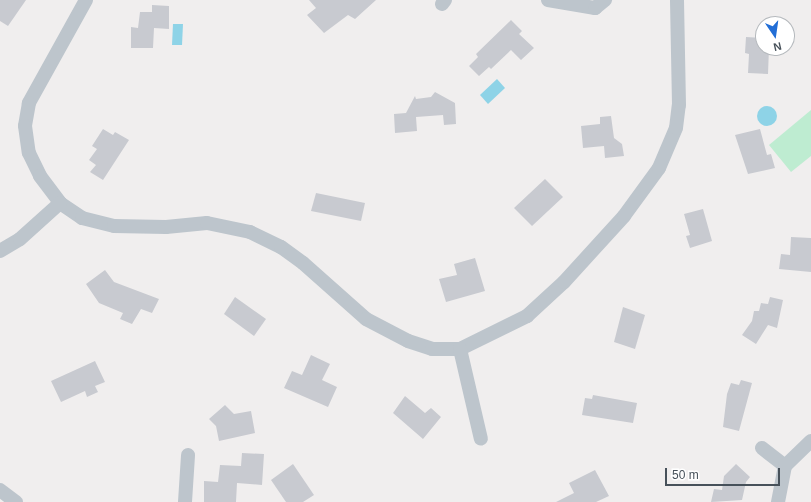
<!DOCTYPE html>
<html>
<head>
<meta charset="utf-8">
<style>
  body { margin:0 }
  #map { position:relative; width:811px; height:502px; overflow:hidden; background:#f0eeee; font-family:Helvetica,sans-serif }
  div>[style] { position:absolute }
  .green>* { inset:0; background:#beecd1 }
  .water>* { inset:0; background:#8ed3e7 }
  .round { border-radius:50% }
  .building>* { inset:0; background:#c8cad0 }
  .street>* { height:14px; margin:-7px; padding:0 7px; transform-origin:7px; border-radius:7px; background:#bdc5cc }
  span { translate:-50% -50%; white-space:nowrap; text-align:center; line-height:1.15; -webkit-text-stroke:3.5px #fff; paint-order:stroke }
  .north { position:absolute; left:755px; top:16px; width:40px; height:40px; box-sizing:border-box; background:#fff; border:1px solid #b5b9bd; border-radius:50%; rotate:167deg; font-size:11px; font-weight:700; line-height:16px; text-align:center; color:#47515a }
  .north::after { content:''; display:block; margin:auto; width:14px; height:18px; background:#226ed6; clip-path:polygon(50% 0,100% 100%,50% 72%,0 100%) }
  .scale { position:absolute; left:665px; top:468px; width:115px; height:18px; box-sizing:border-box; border:2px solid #47515a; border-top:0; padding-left:5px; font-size:12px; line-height:14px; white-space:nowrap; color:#47515a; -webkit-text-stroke:3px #fff; paint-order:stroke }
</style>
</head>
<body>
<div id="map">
  <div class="green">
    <i style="clip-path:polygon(811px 110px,811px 156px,791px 172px,769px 145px)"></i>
  </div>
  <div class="water">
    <i style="clip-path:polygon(173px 24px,183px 24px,182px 45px,172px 45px)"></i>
    <i style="clip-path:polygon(497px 79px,505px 88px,488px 104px,480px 95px)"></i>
    <i class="round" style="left:757px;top:106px;width:20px;height:20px"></i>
  </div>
  <div class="building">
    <i style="clip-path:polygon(0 0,26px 0,8px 26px,0 21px)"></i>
    <i style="clip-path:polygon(309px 0,376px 0,355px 19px,348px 15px,324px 33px,307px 15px,316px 8px)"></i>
    <i style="clip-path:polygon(152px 5px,169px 6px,169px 29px,154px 28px,153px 48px,131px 48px,131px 27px,138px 28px,140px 12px,152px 12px)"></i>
    <i style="clip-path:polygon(511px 20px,522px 31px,519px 34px,534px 48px,521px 60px,511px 50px,491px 69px,489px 67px,479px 76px,469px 66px,478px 57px,476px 54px)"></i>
    <i style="clip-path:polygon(746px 37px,763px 38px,763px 48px,769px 48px,768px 74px,748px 73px,749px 54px,745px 53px)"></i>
    <i style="clip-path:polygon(435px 92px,455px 103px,456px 124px,444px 125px,443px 115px,416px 117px,417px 131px,395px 133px,394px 114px,406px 113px,415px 96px,416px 99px,431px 97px)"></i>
    <i style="clip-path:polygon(611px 116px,614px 138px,622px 144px,624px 156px,605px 158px,604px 146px,583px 148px,581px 126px,600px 124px,600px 117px)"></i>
    <i style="clip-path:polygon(103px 129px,113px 135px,115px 132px,129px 140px,103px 180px,90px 172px,96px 165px,89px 160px,97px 149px,92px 146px)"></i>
    <i style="clip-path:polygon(760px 129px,767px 155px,771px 154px,775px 168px,748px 174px,735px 135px)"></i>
    <i style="clip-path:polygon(545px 179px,563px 197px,532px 226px,514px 208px)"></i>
    <i style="clip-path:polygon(316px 193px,365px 203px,361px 221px,311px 211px)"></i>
    <i style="clip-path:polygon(703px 209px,712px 241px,690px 248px,686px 236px,690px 235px,684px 214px)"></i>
    <i style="clip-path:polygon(791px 237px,811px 238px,811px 272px,779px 269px,781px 254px,790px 255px)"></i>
    <i style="clip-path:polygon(475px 258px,485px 291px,446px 302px,439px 279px,457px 275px,454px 264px)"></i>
    <i style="clip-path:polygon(105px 270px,114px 282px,159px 299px,152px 313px,141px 309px,132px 324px,120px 319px,123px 313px,99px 303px,86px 284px)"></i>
    <i style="clip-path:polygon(235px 297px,266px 319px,254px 336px,224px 314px)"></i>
    <i style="clip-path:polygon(770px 297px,783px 300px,777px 328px,768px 325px,756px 344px,742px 335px,752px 321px,754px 311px,759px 311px,761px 303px,768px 304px)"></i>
    <i style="clip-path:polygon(623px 307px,645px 315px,635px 349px,614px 342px)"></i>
    <i style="clip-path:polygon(311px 355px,330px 364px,322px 380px,337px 387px,328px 407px,284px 388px,292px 371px,302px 375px)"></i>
    <i style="clip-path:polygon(95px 361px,105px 382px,95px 386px,98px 392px,87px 397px,85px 391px,61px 402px,51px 381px)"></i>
    <i style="clip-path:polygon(741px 380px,752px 383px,739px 431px,723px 427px,727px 394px,731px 383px,739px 385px)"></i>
    <i style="clip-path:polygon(593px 395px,637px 403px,633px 423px,582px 415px,585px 398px,592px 399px)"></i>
    <i style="clip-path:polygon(405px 396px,425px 413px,431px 408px,441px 417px,423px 439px,393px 413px)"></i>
    <i style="clip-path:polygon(225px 405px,234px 414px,251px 411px,255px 433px,219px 441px,216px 426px,209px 419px)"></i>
    <i style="clip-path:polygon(242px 453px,264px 454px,262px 485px,237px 483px,236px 502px,204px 502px,204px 481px,218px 482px,220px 465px,241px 466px)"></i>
    <i style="clip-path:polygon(293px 464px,314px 495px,303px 502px,286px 502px,271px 480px)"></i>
    <i style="clip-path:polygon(736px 464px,750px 477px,746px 482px,742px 500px,711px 502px,714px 489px,722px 490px,724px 476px)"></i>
    <i style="clip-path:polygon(595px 470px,609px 496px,596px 502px,556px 502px,574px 493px,569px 483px)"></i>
  </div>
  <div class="street">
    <i style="left:86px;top:0;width:118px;rotate:119deg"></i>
    <i style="left:29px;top:103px;width:23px;rotate:100deg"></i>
    <i style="left:25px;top:126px;width:27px;rotate:82deg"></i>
    <i style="left:29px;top:153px;width:25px;rotate:64deg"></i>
    <i style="left:40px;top:176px;width:34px;rotate:53deg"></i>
    <i style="left:60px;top:203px;width:27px;rotate:34deg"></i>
    <i style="left:82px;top:218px;width:33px;rotate:14deg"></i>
    <i style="left:114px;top:226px;width:52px;rotate:1.1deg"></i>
    <i style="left:166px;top:227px;width:41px;rotate:-5.6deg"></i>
    <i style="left:207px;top:223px;width:44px;rotate:11.8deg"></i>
    <i style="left:250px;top:232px;width:34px;rotate:26deg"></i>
    <i style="left:281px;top:247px;width:27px;rotate:36deg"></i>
    <i style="left:303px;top:263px;width:84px;rotate:41.6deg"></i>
    <i style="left:366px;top:319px;width:47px;rotate:27.6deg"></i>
    <i style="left:408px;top:341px;width:25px;rotate:18deg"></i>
    <i style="left:432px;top:349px;width:28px"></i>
    <i style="left:460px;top:349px;width:75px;rotate:-26.2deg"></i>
    <i style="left:527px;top:316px;width:50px;rotate:-42.6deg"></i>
    <i style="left:564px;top:282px;width:89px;rotate:-47.7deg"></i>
    <i style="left:624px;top:216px;width:59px;rotate:-53.9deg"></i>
    <i style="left:659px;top:168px;width:43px;rotate:-67deg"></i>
    <i style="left:676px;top:128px;width:23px;rotate:-83deg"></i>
    <i style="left:679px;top:105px;width:105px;rotate:-91.1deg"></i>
    <i style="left:548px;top:0;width:48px;rotate:9.7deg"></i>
    <i style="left:595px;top:8px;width:13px;rotate:-39deg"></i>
    <i style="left:442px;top:4px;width:5px;rotate:-53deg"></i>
    <i style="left:0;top:251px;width:23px;rotate:-31deg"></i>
    <i style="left:20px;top:239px;width:54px;rotate:-42deg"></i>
    <i style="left:460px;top:349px;width:92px;rotate:76.9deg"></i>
    <i style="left:762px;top:448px;width:29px;rotate:38deg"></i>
    <i style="left:0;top:490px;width:20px;rotate:37deg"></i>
    <i style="left:185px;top:502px;width:47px;rotate:-86.3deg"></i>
    <i style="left:778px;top:502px;width:37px;rotate:-79deg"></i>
    <i style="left:785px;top:466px;width:36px;rotate:-44deg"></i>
  </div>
  <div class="north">N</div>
  <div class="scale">50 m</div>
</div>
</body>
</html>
